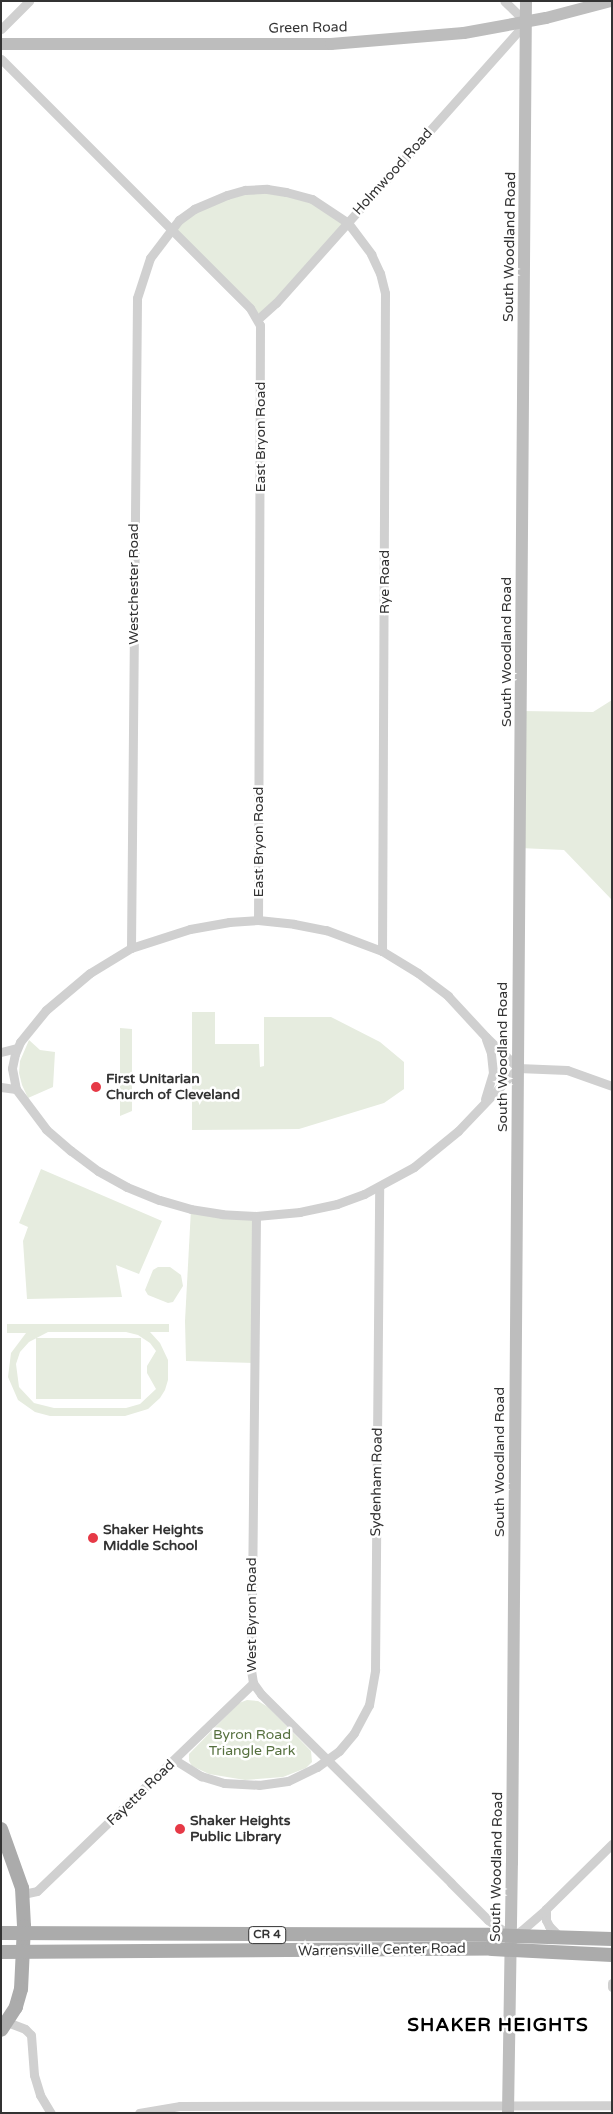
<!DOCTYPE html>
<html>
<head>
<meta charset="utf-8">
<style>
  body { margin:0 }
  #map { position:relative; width:613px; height:2114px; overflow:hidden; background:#fff; font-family:"Varela Round",sans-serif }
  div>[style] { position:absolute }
  .green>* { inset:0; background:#e6ecdf }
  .street>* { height:9px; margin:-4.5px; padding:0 4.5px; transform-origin:4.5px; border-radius:4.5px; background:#d0d0d0 }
  .secondary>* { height:12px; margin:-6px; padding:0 6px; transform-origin:6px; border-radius:6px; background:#bdbdbd }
  .primary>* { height:14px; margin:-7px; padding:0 7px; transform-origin:7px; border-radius:7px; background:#ababab }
  .dots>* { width:14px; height:14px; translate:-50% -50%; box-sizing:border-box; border:2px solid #fff; border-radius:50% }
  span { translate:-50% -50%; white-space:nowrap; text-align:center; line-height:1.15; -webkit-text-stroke:5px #fff; paint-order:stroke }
  .shield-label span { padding:1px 4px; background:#fff; border:1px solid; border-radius:4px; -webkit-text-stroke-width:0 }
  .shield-label { font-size:12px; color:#333; font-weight:700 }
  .street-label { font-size:14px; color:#333 }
  .poi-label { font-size:14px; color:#333; font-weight:700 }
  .left { translate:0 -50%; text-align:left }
  .park-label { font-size:14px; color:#56703f }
  .district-label { font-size:19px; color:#000; font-weight:700; letter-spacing:1px }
  .frame { position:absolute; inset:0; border:2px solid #333; pointer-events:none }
</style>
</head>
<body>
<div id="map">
  <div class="green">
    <i style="clip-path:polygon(245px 190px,303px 196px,348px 223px,258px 319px,171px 228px,179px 220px)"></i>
    <i style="clip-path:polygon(612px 700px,612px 900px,564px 850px,520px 848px,521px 711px,593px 712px)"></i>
    <i style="clip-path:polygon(192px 1012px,215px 1012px,215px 1044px,259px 1044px,260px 1067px,264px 1066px,264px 1017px,331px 1017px,380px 1042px,404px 1062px,404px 1089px,384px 1103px,299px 1129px,192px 1130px)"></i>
    <i style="clip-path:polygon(120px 1028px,132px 1029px,132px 1111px,120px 1116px)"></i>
    <i style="clip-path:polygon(29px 1040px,40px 1050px,55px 1052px,53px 1087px,28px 1098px,22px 1085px,19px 1073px,20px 1061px)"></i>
    <i style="clip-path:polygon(41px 1169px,162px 1221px,139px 1274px,116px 1265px,122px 1297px,27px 1299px,23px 1241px,28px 1227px,19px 1223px)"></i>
    <i style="clip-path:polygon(191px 1209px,256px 1216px,254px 1363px,186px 1361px,185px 1321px)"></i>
    <i style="clip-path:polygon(158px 1267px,170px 1267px,181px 1275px,183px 1286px,173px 1302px,168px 1303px,148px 1295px,145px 1290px,153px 1270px)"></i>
    <i style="clip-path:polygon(evenodd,7px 1324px,169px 1324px,169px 1332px,150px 1332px,160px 1343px,168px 1360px,168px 1380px,165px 1390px,160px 1398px,148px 1409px,125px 1416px,50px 1416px,35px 1412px,18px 1400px,8px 1377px,11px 1353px,26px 1333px,7px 1333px,7px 1324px,48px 1332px,126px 1332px,138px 1335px,150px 1343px,156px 1351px,147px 1366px,147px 1373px,156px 1389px,140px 1404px,126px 1408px,54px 1408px,34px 1403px,19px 1387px,16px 1364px,20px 1352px,29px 1342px,48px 1332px)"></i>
    <i style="clip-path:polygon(36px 1338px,141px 1338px,141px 1399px,36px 1399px)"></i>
    <i style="clip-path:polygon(247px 1700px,258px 1701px,268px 1707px,311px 1751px,312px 1762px,306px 1768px,283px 1777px,245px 1780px,209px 1774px,192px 1766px,189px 1761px,189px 1754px,239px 1703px)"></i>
  </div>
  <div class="street">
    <i style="left:1px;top:29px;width:40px;rotate:-45deg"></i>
    <i style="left:1px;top:59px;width:352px;rotate:45deg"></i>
    <i style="left:250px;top:308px;width:20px;rotate:60deg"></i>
    <i style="left:260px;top:325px;width:595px;rotate:90.19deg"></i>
    <i style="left:258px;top:319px;width:24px;rotate:-42deg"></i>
    <i style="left:276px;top:303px;width:376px;rotate:-48.3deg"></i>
    <i style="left:526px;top:22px;width:30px;rotate:-136deg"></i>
    <i style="left:258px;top:920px;width:36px;rotate:6deg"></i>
    <i style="left:294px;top:924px;width:33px;rotate:11deg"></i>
    <i style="left:326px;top:930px;width:60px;rotate:20.6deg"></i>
    <i style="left:382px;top:951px;width:42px;rotate:31.4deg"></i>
    <i style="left:418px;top:973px;width:38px;rotate:37deg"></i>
    <i style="left:448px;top:996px;width:56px;rotate:47.2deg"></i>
    <i style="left:486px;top:1037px;width:45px;rotate:44.1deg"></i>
    <i style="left:518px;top:1068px;width:87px;rotate:133.6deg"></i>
    <i style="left:458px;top:1131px;width:57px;rotate:140.7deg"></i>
    <i style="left:414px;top:1167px;width:57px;rotate:151.6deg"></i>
    <i style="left:364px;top:1194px;width:29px;rotate:160deg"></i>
    <i style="left:337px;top:1204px;width:38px;rotate:168deg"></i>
    <i style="left:300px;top:1212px;width:44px;rotate:174.8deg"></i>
    <i style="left:256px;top:1216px;width:34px;rotate:-177deg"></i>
    <i style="left:222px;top:1214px;width:31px;rotate:-171deg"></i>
    <i style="left:191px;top:1209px;width:33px;rotate:-164deg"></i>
    <i style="left:159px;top:1200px;width:35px;rotate:-158deg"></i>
    <i style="left:127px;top:1187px;width:33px;rotate:-151deg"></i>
    <i style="left:98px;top:1171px;width:34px;rotate:-143deg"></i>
    <i style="left:71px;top:1151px;width:33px;rotate:-139deg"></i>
    <i style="left:46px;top:1129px;width:50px;rotate:-126.9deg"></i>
    <i style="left:16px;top:1089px;width:21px;rotate:-101deg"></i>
    <i style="left:12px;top:1068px;width:14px;rotate:-78deg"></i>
    <i style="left:15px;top:1054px;width:13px;rotate:-67deg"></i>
    <i style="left:20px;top:1042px;width:41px;rotate:-50.9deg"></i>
    <i style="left:46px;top:1010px;width:57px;rotate:-40.1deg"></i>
    <i style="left:90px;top:973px;width:48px;rotate:-31.4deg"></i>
    <i style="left:131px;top:948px;width:62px;rotate:-17.9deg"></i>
    <i style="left:190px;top:929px;width:40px;rotate:-10deg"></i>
    <i style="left:229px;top:922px;width:29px;rotate:-4deg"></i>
    <i style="left:131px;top:948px;width:650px;rotate:-89.47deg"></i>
    <i style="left:137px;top:298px;width:42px;rotate:-72deg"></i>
    <i style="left:150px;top:258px;width:48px;rotate:-52.7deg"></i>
    <i style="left:179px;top:220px;width:19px;rotate:-36deg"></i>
    <i style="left:194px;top:209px;width:36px;rotate:-23deg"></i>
    <i style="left:227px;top:195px;width:19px;rotate:-16deg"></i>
    <i style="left:245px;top:190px;width:22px;rotate:-3deg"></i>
    <i style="left:267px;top:189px;width:19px;rotate:9deg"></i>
    <i style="left:286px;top:192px;width:27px;rotate:15deg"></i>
    <i style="left:312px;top:199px;width:43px;rotate:33.7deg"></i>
    <i style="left:348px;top:223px;width:39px;rotate:53deg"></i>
    <i style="left:371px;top:254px;width:21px;rotate:65deg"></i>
    <i style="left:380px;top:273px;width:21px;rotate:76deg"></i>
    <i style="left:385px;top:293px;width:658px;rotate:90.26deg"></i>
    <i style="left:1px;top:1052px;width:16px;rotate:-14deg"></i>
    <i style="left:518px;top:1068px;width:49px;rotate:2.3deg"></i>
    <i style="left:567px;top:1070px;width:48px;rotate:19.6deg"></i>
    <i style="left:1px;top:1087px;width:15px;rotate:8deg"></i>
    <i style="left:485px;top:1099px;width:27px;rotate:-73deg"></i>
    <i style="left:493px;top:1073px;width:20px;rotate:-96deg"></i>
    <i style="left:491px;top:1053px;width:15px;rotate:-110deg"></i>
    <i style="left:256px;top:1216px;width:454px;rotate:90.6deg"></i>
    <i style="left:251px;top:1670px;width:13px;rotate:81deg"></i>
    <i style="left:253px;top:1683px;width:14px;rotate:54deg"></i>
    <i style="left:261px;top:1694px;width:268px;rotate:44.8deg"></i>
    <i style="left:451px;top:1883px;width:52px;rotate:45deg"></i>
    <i style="left:488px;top:1920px;width:28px;rotate:35deg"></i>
    <i style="left:511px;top:1936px;width:11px;rotate:-27deg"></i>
    <i style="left:521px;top:1931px;width:33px;rotate:-41deg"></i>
    <i style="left:546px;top:1909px;width:93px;rotate:-44.6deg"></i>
    <i style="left:175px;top:1760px;width:31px;rotate:32deg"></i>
    <i style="left:201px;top:1776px;width:24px;rotate:17deg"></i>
    <i style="left:224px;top:1783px;width:35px;rotate:3deg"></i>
    <i style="left:259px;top:1785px;width:29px;rotate:-8deg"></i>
    <i style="left:288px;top:1781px;width:32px;rotate:-26deg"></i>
    <i style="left:317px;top:1767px;width:27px;rotate:-36deg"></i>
    <i style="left:339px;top:1751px;width:23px;rotate:-50deg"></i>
    <i style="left:354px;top:1733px;width:32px;rotate:-62deg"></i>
    <i style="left:369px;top:1705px;width:36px;rotate:-80deg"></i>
    <i style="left:375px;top:1670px;width:482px;rotate:-89.5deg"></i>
    <i style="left:23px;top:1894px;width:14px;rotate:-12deg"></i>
    <i style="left:37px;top:1891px;width:300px;rotate:-43.9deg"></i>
    <i style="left:546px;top:1909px;width:11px;rotate:90deg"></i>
    <i style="left:546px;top:1920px;width:7px;rotate:63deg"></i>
    <i style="left:549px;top:1926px;width:16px;rotate:45deg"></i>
    <i style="left:612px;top:1983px;width:4px;rotate:90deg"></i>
    <i style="left:7px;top:2022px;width:19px;rotate:21deg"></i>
    <i style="left:25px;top:2029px;width:8px;rotate:45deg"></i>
    <i style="left:31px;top:2035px;width:40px;rotate:85.7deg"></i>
    <i style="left:34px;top:2075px;width:21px;rotate:73deg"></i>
    <i style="left:40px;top:2095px;width:21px;rotate:59deg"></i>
    <i style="left:139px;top:2113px;width:42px;rotate:-9.7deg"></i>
    <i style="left:180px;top:2106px;width:432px;rotate:-0.1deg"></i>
  </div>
  <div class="secondary">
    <i style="left:1px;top:44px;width:330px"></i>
    <i style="left:331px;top:44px;width:133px;rotate:-4.7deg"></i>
    <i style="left:464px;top:33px;width:83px;rotate:-10.4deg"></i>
    <i style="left:546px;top:18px;width:67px;rotate:-14.7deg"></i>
    <i style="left:508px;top:2113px;width:250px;rotate:-89.1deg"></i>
    <i style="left:512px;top:1863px;width:1862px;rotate:-89.57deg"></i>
  </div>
  <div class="primary">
    <i style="left:1px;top:1829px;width:63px;rotate:70.4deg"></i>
    <i style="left:22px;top:1888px;width:38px;rotate:87deg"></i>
    <i style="left:24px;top:1926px;width:63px;rotate:92.7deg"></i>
    <i style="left:21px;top:1989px;width:19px;rotate:106deg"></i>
    <i style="left:16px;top:2007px;width:27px;rotate:123deg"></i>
    <i style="left:1px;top:1933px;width:488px;rotate:0.2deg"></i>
    <i style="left:489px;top:1935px;width:123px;rotate:1.9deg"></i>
    <i style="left:1px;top:1952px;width:491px;rotate:-0.4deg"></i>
    <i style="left:492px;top:1949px;width:120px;rotate:2.9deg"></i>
  </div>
  <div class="dots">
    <i style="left:96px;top:1087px;background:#e63946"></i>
    <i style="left:93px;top:1538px;background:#e63946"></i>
    <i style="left:180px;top:1829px;background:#e63946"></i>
  </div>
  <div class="shield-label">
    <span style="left:267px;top:1935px">CR 4</span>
  </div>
  <div class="street-label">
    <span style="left:308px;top:28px;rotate:-1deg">Green Road</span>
    <span style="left:393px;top:172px;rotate:-48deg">Holmwood Road</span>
    <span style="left:510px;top:247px;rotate:-89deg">South Woodland Road</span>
    <span style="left:261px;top:437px;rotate:-90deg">East Bryon Road</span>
    <span style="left:385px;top:582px;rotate:-90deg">Rye Road</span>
    <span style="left:134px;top:584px;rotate:-90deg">Westchester Road</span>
    <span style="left:507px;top:652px;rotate:-90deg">South Woodland Road</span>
    <span style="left:259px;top:842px;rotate:-90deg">East Bryon Road</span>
    <span style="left:503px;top:1057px;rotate:-90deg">South Woodland Road</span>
    <span style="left:500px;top:1462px;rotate:-90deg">South Woodland Road</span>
    <span style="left:377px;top:1482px;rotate:-89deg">Sydenham Road</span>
    <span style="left:252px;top:1615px;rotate:-90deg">West Byron Road</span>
    <span style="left:141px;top:1793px;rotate:-44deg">Fayette Road</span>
    <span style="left:497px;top:1867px;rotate:-89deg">South Woodland Road</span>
    <span style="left:382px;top:1950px;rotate:-1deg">Warrensville Center Road</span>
  </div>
  <div class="poi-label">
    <span class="left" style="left:106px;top:1087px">First Unitarian<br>Church of Cleveland</span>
    <span class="left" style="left:103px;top:1538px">Shaker Heights<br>Middle School</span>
    <span class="left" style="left:190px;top:1829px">Shaker Heights<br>Public Library</span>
  </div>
  <div class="park-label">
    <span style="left:252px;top:1743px">Byron Road<br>Triangle Park</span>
  </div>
  <div class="district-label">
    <span style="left:498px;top:2026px">SHAKER HEIGHTS</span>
  </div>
  <div class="frame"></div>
</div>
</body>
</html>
